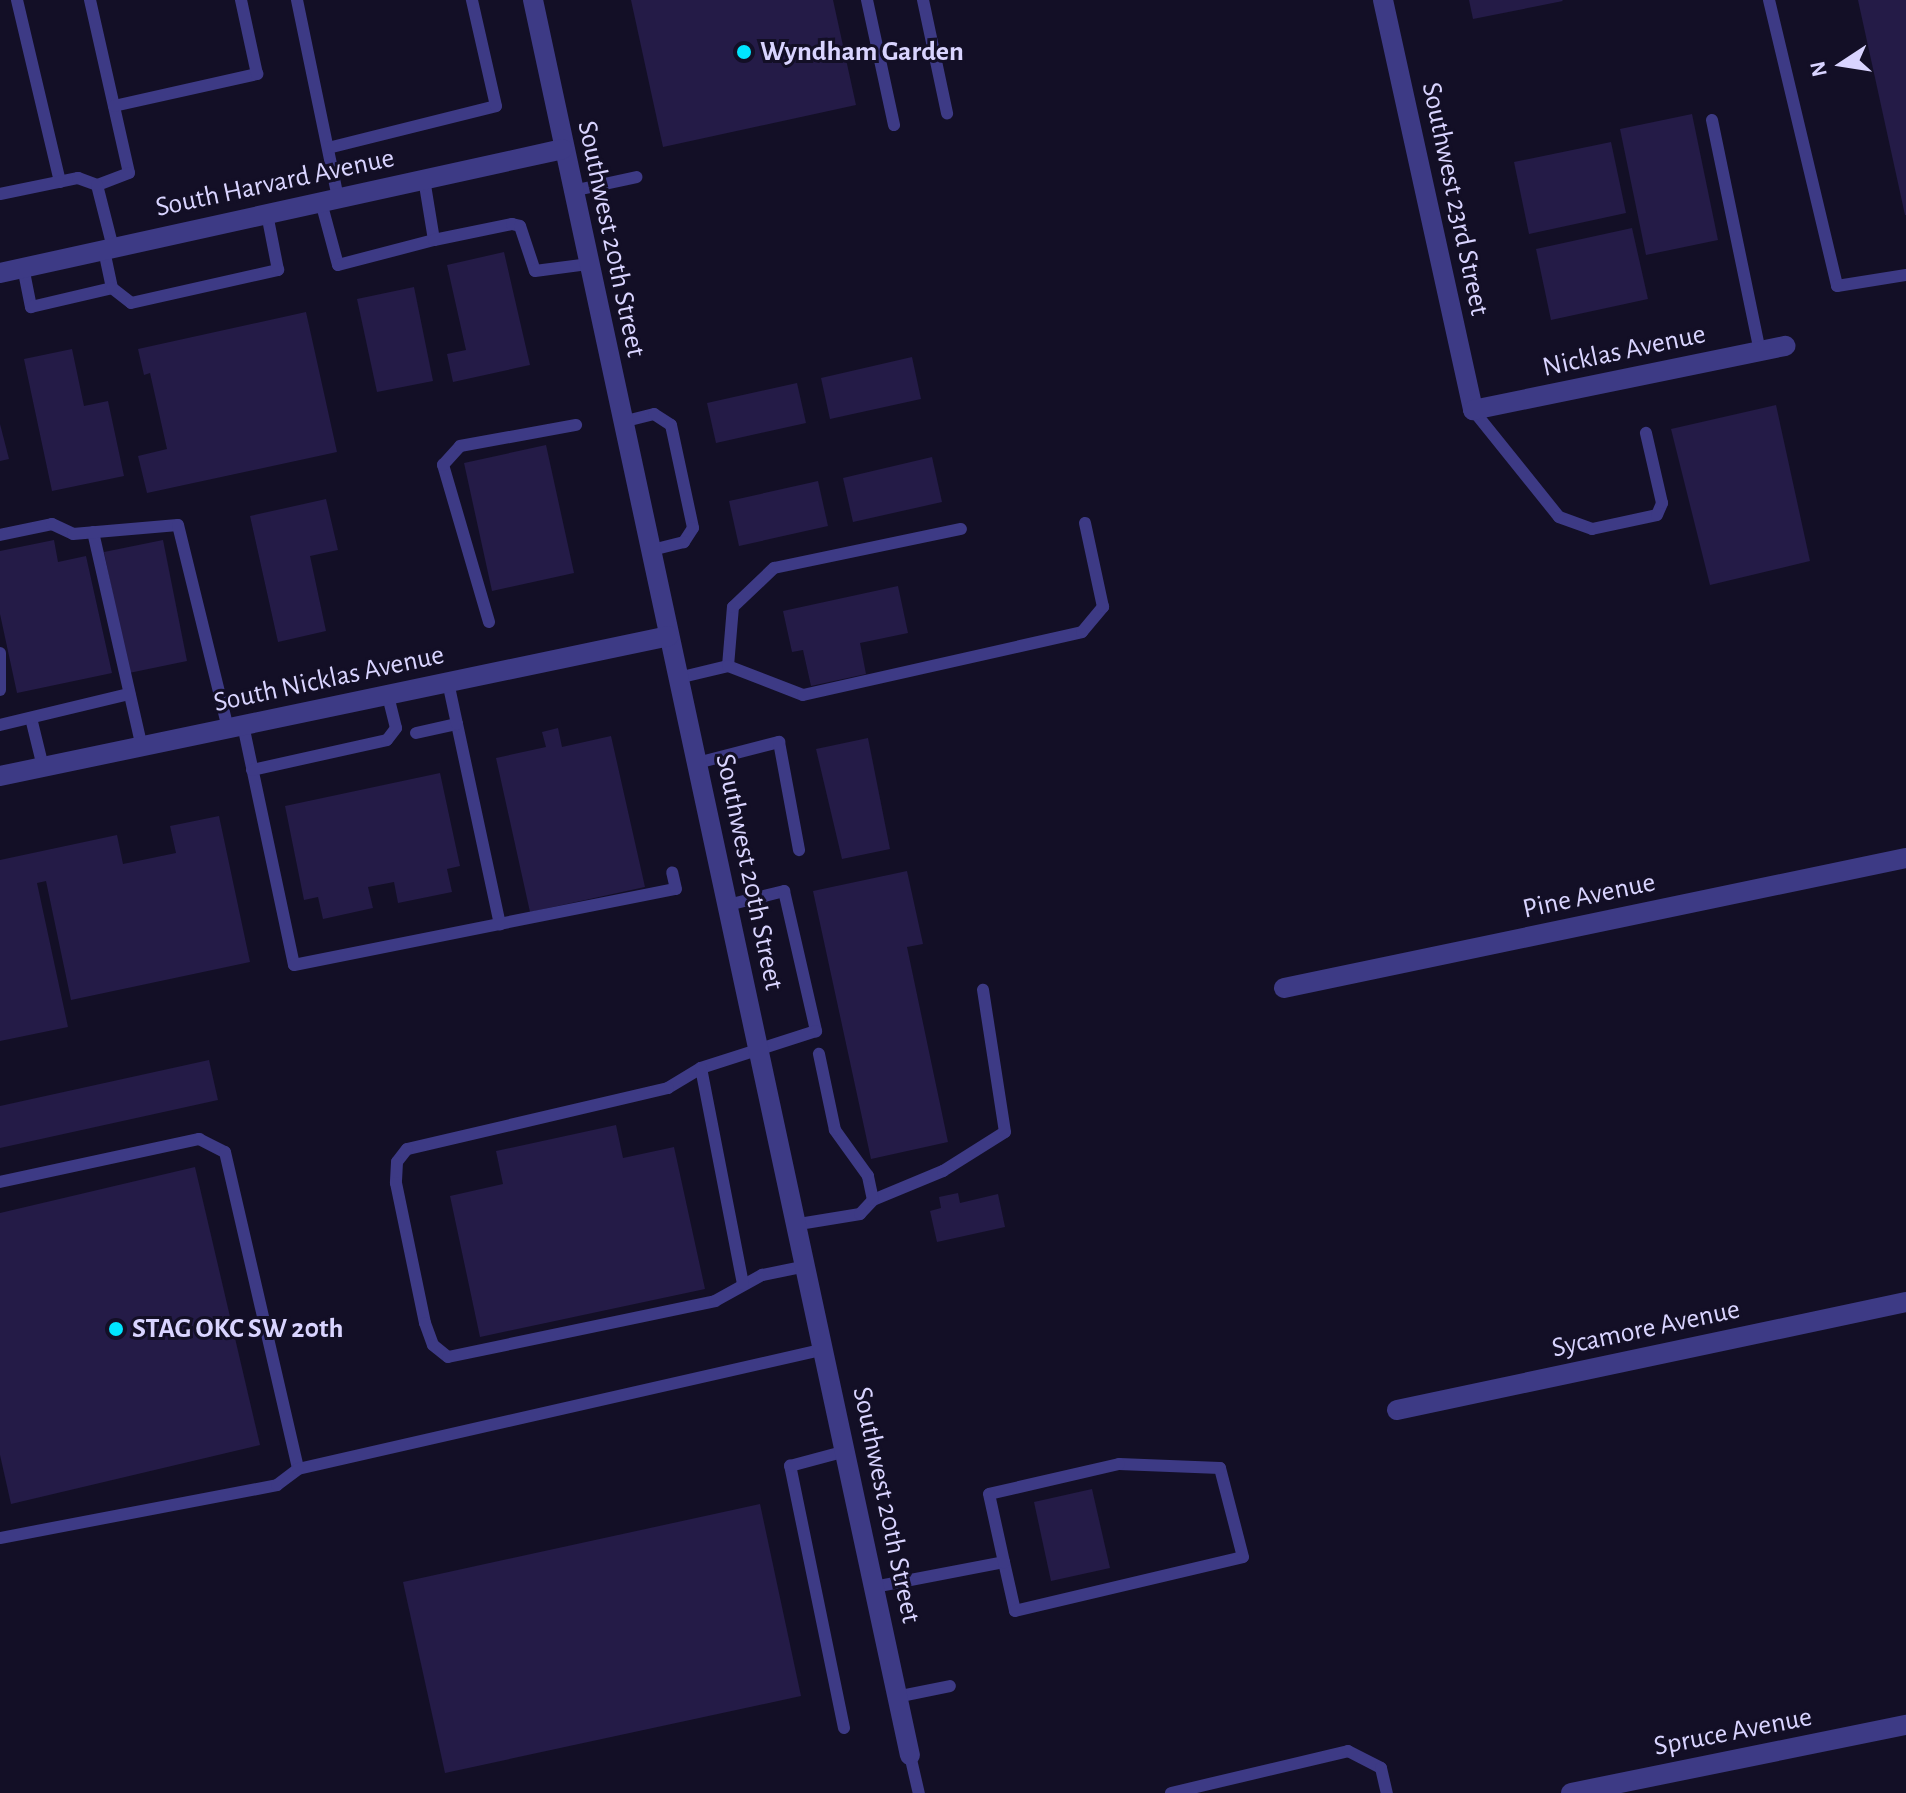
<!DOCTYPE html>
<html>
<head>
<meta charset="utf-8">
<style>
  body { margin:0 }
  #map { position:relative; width:1906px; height:1793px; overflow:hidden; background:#130f26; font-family:"Alegreya Sans",sans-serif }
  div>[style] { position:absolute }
  .building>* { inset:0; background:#241b47 }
  .service>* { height:12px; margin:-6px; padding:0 6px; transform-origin:6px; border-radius:6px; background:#3d3a85 }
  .minor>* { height:20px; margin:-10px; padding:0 10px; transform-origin:10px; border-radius:10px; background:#3d3a85 }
  .dots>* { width:22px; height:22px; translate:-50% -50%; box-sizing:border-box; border:4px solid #130f26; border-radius:50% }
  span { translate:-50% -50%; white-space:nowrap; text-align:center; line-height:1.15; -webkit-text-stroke:6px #130f26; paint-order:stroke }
  .poi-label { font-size:28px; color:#d9d4ff; font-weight:700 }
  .left { translate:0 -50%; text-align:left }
  .street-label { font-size:28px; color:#d9d4ff }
  .north { position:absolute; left:1802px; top:24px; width:80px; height:80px; -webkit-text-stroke:6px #130f26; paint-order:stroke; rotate:258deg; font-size:22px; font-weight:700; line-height:32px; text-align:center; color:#d9d4ff }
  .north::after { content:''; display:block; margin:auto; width:28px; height:36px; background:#d9d4ff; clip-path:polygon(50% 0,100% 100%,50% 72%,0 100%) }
</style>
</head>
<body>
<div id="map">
  <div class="building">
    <i style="clip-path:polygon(631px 0,833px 0,856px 105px,663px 147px)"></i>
    <i style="clip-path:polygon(1469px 0,1562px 0,1563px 1px,1473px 19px)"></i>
    <i style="clip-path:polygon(1858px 0,1906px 0,1906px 215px,1905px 215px)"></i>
    <i style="clip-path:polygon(1692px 114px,1718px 240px,1646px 255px,1620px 129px)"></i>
    <i style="clip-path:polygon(1611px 142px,1626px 213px,1529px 234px,1514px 162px)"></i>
    <i style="clip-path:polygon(1632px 228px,1648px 299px,1551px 320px,1536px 249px)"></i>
    <i style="clip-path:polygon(504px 252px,530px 365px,453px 382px,447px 354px,466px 350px,447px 265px)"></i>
    <i style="clip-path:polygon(414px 287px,433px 381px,377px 392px,357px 299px)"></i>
    <i style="clip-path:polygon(306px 312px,337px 452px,147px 493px,138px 456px,167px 449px,150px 373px,144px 375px,138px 349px)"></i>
    <i style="clip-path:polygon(72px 349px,84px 406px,108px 401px,124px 476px,52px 491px,24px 359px)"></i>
    <i style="clip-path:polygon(912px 357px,921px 399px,830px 419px,821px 378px)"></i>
    <i style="clip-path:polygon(797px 383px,806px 423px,716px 443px,707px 403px)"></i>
    <i style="clip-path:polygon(1776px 405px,1810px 561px,1710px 585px,1671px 429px)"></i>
    <i style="clip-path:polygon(0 424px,9px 459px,0 461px)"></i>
    <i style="clip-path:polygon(546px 445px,574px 573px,492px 591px,464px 463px)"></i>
    <i style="clip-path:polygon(932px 457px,942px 502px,853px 522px,843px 478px)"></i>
    <i style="clip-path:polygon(818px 481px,828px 526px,739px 546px,729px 501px)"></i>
    <i style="clip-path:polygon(326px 499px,338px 550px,310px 556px,326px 631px,278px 642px,250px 516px)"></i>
    <i style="clip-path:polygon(54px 540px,58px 562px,86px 556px,112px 673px,17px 693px,0 614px,0 551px)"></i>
    <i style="clip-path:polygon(163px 540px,187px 661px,129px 673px,104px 552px)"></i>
    <i style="clip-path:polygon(898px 586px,908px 633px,860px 643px,866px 674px,811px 686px,803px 650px,792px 652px,783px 611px)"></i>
    <i style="clip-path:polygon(558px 728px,562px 747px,611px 736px,645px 887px,530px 912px,496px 758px,546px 747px,542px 732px)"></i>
    <i style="clip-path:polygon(868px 738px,890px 849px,842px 859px,816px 749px)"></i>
    <i style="clip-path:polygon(440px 773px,460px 866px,447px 869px,452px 892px,398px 903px,394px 882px,368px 887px,373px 908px,323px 919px,318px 897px,304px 900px,285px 806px)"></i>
    <i style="clip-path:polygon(219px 816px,250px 962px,71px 1000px,46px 881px,37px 883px,68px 1027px,0 1041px,0 860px,117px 835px,123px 864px,176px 853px,170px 826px)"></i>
    <i style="clip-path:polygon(907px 871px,923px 944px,907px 947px,948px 1142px,871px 1159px,813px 891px)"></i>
    <i style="clip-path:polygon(209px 1060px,218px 1100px,0 1148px,0 1106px)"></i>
    <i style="clip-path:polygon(616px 1125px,623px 1158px,674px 1147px,705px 1289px,480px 1337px,450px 1196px,503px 1184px,496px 1151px)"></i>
    <i style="clip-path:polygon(195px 1167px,260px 1445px,11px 1504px,0 1455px,0 1213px)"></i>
    <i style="clip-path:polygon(958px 1193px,960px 1203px,998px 1194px,1005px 1227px,937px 1242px,930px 1211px,941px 1208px,939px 1197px)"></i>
    <i style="clip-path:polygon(1092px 1489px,1110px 1568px,1051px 1581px,1034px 1502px)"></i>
    <i style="clip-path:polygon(760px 1504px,801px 1696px,445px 1773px,403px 1582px)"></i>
  </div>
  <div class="service">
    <i style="left:17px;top:0;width:187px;rotate:76.7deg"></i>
    <i style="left:90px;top:0;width:177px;rotate:77.3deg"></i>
    <i style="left:129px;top:173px;width:34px;rotate:159deg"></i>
    <i style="left:297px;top:0;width:202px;rotate:78.3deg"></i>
    <i style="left:867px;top:0;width:128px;rotate:77.8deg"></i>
    <i style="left:923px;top:0;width:116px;rotate:78deg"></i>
    <i style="left:1769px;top:0;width:294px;rotate:76.6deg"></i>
    <i style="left:1837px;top:286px;width:70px;rotate:-9.1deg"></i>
    <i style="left:114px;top:106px;width:147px;rotate:-12.6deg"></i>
    <i style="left:257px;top:74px;width:76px;rotate:-102.2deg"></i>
    <i style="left:1712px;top:120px;width:237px;rotate:78.3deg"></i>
    <i style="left:328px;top:148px;width:173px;rotate:-14deg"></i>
    <i style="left:496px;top:106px;width:109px;rotate:-102.8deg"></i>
    <i style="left:572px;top:191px;width:66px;rotate:-12.2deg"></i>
    <i style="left:0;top:194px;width:80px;rotate:-11.6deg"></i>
    <i style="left:78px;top:178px;width:20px;rotate:20deg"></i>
    <i style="left:97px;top:185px;width:65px;rotate:75.7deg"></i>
    <i style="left:321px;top:202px;width:65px;rotate:74.9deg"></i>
    <i style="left:338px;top:265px;width:99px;rotate:-14.6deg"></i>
    <i style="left:434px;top:240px;width:62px;rotate:-99.3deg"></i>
    <i style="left:434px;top:240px;width:80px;rotate:-11.6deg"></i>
    <i style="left:512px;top:224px;width:8px;rotate:14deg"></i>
    <i style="left:520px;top:226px;width:47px;rotate:71.6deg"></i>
    <i style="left:535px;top:271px;width:53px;rotate:-7.5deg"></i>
    <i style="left:23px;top:267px;width:41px;rotate:78.7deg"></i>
    <i style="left:31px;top:307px;width:83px;rotate:-13.2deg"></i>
    <i style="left:112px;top:288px;width:39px;rotate:-102deg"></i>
    <i style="left:112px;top:288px;width:24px;rotate:38deg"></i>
    <i style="left:131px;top:303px;width:151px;rotate:-12.7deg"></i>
    <i style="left:278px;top:270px;width:57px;rotate:-101.1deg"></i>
    <i style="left:1473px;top:410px;width:137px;rotate:51.2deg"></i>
    <i style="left:1559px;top:517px;width:35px;rotate:20deg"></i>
    <i style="left:1592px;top:529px;width:66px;rotate:-12.2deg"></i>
    <i style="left:1657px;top:515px;width:13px;rotate:-67deg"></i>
    <i style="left:1662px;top:503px;width:72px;rotate:-102.9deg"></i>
    <i style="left:622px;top:422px;width:33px;rotate:-14deg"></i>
    <i style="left:654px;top:414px;width:20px;rotate:33deg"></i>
    <i style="left:671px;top:425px;width:105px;rotate:77.9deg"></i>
    <i style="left:693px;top:528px;width:17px;rotate:123deg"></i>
    <i style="left:684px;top:542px;width:34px;rotate:166deg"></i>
    <i style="left:93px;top:532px;width:221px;rotate:77.2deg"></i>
    <i style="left:0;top:535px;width:53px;rotate:-11.9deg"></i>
    <i style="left:52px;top:524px;width:23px;rotate:25deg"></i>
    <i style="left:73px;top:534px;width:105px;rotate:-4.9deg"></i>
    <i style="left:178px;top:525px;width:210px;rotate:76.2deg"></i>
    <i style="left:489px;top:622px;width:164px;rotate:-106.3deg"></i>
    <i style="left:443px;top:465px;width:25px;rotate:-48deg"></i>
    <i style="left:460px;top:446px;width:118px;rotate:-10.3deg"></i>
    <i style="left:0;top:653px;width:37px;rotate:90deg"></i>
    <i style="left:728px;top:666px;width:59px;rotate:-85.2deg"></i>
    <i style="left:733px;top:607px;width:57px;rotate:-43.6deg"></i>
    <i style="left:774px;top:568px;width:191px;rotate:-11.8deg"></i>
    <i style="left:678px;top:678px;width:51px;rotate:-13.5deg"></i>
    <i style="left:728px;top:666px;width:80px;rotate:21.1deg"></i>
    <i style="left:803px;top:695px;width:286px;rotate:-12.7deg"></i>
    <i style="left:1082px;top:632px;width:33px;rotate:-50deg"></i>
    <i style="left:1103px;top:607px;width:86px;rotate:-102.1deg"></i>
    <i style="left:31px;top:718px;width:50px;rotate:76.2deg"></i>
    <i style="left:457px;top:724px;width:205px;rotate:77.9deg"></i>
    <i style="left:0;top:725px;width:133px;rotate:-13.5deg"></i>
    <i style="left:243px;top:725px;width:245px;rotate:78deg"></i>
    <i style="left:294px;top:965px;width:389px;rotate:-11.3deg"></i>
    <i style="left:676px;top:889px;width:17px;rotate:-103deg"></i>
    <i style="left:416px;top:733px;width:42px;rotate:-12.4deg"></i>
    <i style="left:457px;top:724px;width:43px;rotate:-102.1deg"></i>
    <i style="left:697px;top:763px;width:85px;rotate:-14.4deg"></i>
    <i style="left:779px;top:742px;width:110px;rotate:79.5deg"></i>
    <i style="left:252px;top:770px;width:138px;rotate:-12.5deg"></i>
    <i style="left:387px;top:740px;width:15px;rotate:-53deg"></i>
    <i style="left:396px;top:728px;width:34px;rotate:-104deg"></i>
    <i style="left:728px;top:905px;width:58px;rotate:-14deg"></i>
    <i style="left:784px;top:891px;width:144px;rotate:77.1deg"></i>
    <i style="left:816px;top:1031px;width:121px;rotate:162.2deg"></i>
    <i style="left:701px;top:1068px;width:39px;rotate:149deg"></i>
    <i style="left:668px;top:1088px;width:268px;rotate:166.8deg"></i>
    <i style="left:407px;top:1149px;width:16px;rotate:128deg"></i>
    <i style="left:397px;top:1162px;width:21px;rotate:93deg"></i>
    <i style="left:396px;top:1183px;width:143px;rotate:78.3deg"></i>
    <i style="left:425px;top:1323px;width:23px;rotate:70deg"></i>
    <i style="left:433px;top:1345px;width:19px;rotate:39deg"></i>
    <i style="left:448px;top:1357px;width:273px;rotate:-11.8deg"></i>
    <i style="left:715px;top:1301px;width:54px;rotate:-29deg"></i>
    <i style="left:762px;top:1275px;width:46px;rotate:-11.3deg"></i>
    <i style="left:701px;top:1068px;width:220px;rotate:79deg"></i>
    <i style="left:0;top:1182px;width:204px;rotate:-12.2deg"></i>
    <i style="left:199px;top:1139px;width:29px;rotate:27deg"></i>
    <i style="left:225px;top:1152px;width:325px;rotate:77deg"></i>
    <i style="left:873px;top:1200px;width:76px;rotate:-22.5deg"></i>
    <i style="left:943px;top:1171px;width:73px;rotate:-32.2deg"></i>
    <i style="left:1005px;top:1132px;width:144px;rotate:-98.8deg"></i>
    <i style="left:799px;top:1224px;width:62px;rotate:-9.3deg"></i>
    <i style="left:860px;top:1214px;width:19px;rotate:-47deg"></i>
    <i style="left:873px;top:1200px;width:25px;rotate:-102deg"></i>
    <i style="left:868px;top:1176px;width:57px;rotate:-125.7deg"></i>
    <i style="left:835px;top:1130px;width:78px;rotate:-101.9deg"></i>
    <i style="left:0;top:1538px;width:282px;rotate:-10.8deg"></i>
    <i style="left:277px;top:1485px;width:26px;rotate:-37deg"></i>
    <i style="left:298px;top:1469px;width:540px;rotate:-12.83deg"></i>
    <i style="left:874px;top:1587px;width:132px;rotate:-10.9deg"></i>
    <i style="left:1004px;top:1562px;width:50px;rotate:77.3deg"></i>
    <i style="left:1015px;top:1611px;width:234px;rotate:-13.3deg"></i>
    <i style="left:1243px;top:1557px;width:92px;rotate:-104.5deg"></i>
    <i style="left:1220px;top:1468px;width:101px;rotate:-177.7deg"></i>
    <i style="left:1119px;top:1464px;width:133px;rotate:167deg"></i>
    <i style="left:989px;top:1494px;width:70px;rotate:77.6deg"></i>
    <i style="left:896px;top:1697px;width:55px;rotate:-11.5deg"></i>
    <i style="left:844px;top:1728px;width:268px;rotate:-101.6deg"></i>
    <i style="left:790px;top:1466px;width:58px;rotate:-15deg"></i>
    <i style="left:910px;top:1755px;width:39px;rotate:77deg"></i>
    <i style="left:1171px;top:1793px;width:182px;rotate:-13.3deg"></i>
    <i style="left:1348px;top:1751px;width:37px;rotate:27deg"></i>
    <i style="left:1381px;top:1768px;width:26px;rotate:77deg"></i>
  </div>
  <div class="minor">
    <i style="left:533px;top:0;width:1795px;rotate:77.88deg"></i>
    <i style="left:1383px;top:0;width:420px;rotate:77.6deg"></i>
    <i style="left:1473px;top:410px;width:319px;rotate:-11.6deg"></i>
    <i style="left:0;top:273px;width:576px;rotate:-12.42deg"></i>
    <i style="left:0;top:776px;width:683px;rotate:-11.82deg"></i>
    <i style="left:1284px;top:988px;width:635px;rotate:-11.81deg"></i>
    <i style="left:1397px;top:1410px;width:520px;rotate:-11.98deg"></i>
    <i style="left:1571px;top:1793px;width:342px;rotate:-11.5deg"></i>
  </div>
  <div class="dots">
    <i style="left:744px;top:52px;background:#00e5ff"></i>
    <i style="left:116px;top:1329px;background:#00e5ff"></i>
  </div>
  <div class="poi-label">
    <span class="left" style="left:760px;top:52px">Wyndham Garden</span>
    <span class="left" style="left:132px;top:1329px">STAG OKC SW 20th</span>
  </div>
  <div class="street-label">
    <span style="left:275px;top:183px;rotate:-12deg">South Harvard Avenue</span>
    <span style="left:1455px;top:199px;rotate:78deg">Southwest 23rd Street</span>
    <span style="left:611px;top:239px;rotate:78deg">Southwest 20th Street</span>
    <span style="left:1624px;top:351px;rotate:-12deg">Nicklas Avenue</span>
    <span style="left:329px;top:679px;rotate:-12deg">South Nicklas Avenue</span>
    <span style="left:749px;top:872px;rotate:78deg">Southwest 20th Street</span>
    <span style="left:1589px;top:896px;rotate:-12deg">Pine Avenue</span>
    <span style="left:1646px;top:1329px;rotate:-12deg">Sycamore Avenue</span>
    <span style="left:886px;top:1505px;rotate:78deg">Southwest 20th Street</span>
    <span style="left:1733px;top:1732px;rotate:-11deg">Spruce Avenue</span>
  </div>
  <div class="north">N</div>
</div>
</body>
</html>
